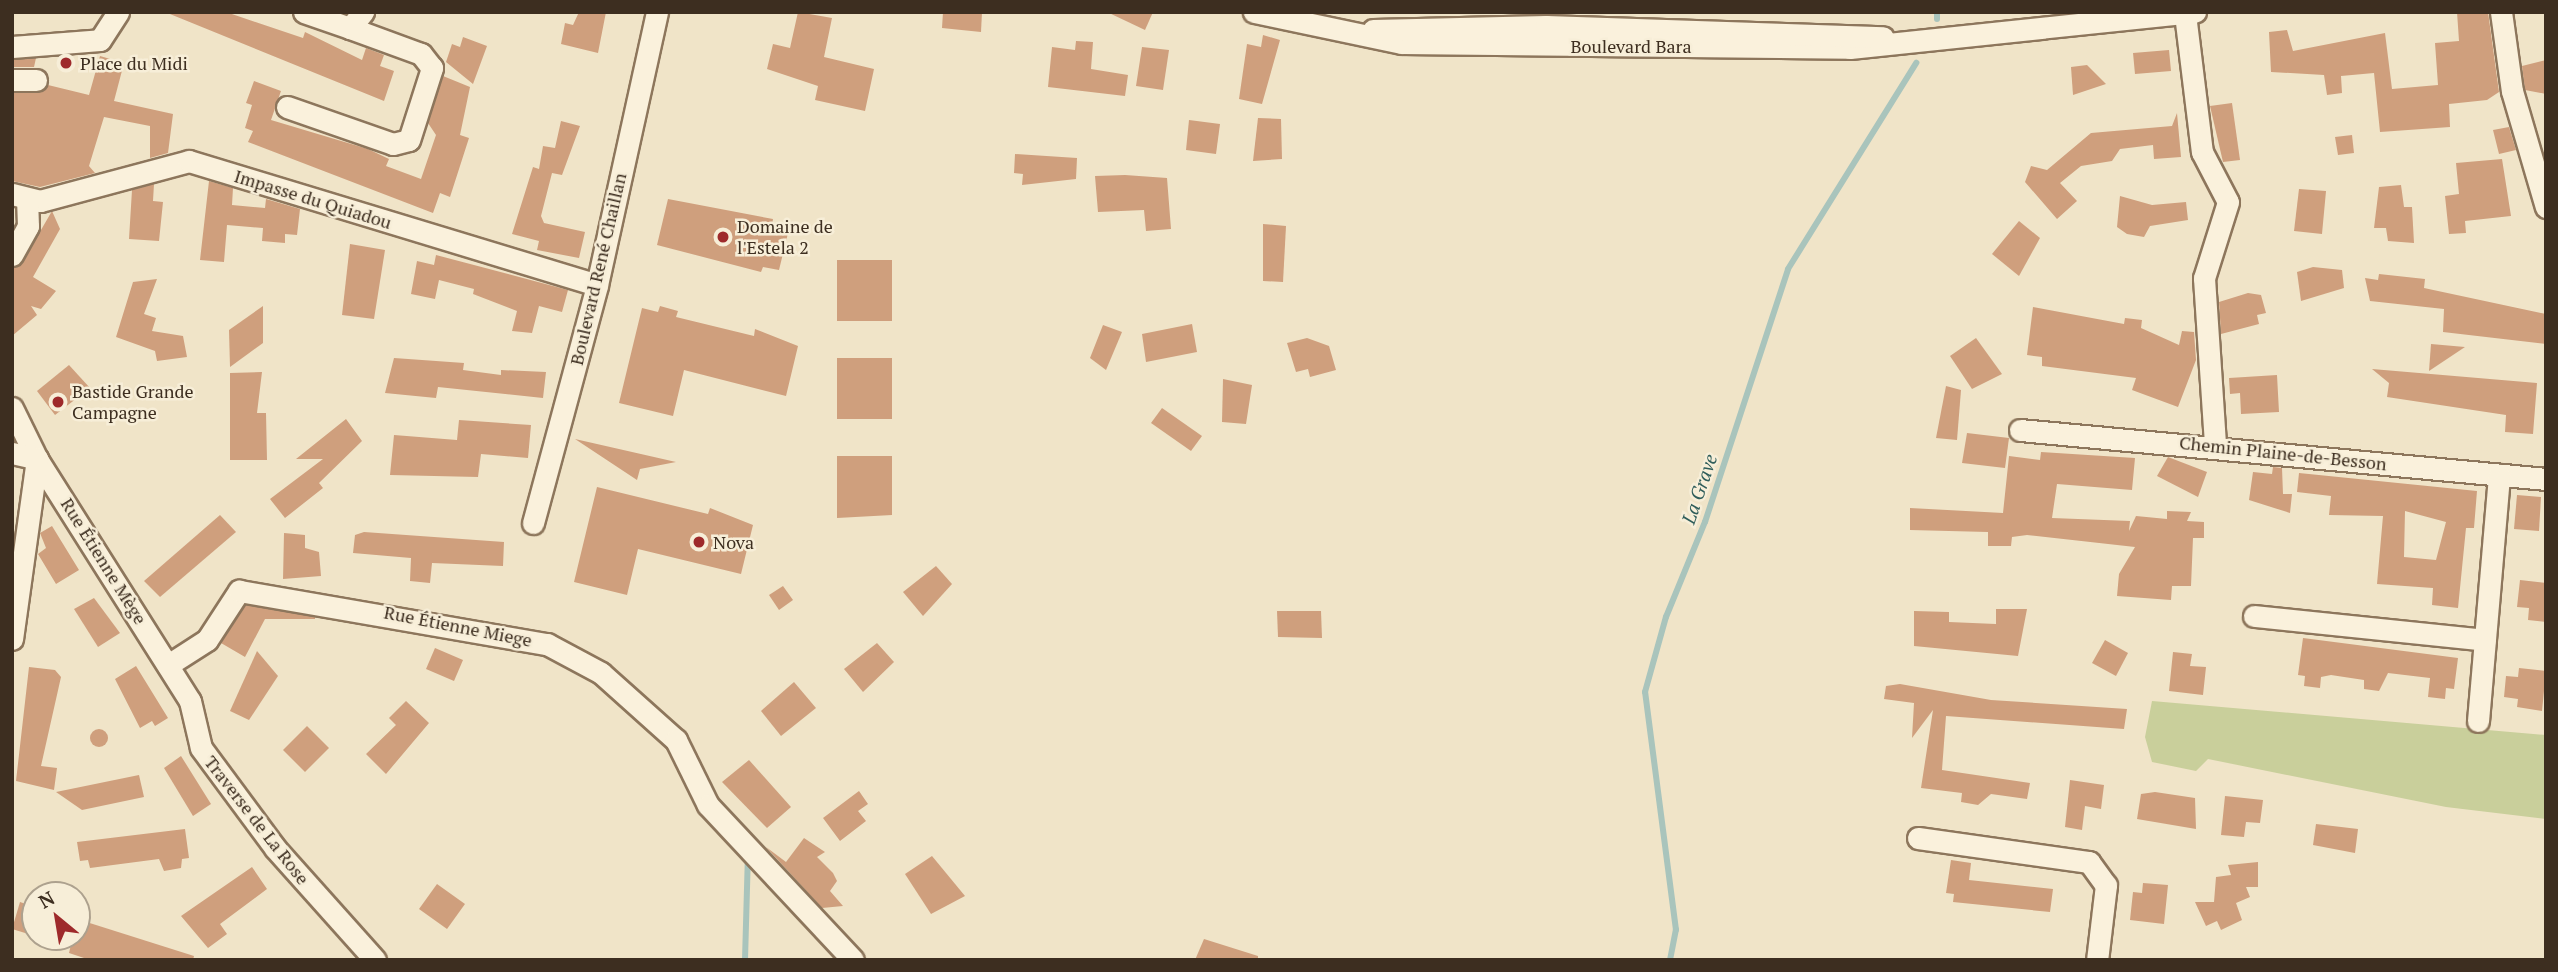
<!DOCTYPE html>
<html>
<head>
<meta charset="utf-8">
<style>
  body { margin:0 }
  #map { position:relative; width:2558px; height:972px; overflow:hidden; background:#f0e4c8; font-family:"PT Serif",serif }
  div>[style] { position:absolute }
  .green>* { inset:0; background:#c9cf9b }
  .stream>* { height:6px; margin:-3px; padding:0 3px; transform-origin:3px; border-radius:3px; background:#a9c4bc }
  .building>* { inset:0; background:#cf9f7d }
  .round { border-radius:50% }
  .roads { filter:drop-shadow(2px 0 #8d765c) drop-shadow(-2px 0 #8d765c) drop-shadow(0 2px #8d765c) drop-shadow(0 -2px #8d765c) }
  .minor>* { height:21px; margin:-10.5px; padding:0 10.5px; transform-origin:10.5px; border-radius:10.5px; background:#faf1dc }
  .dots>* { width:19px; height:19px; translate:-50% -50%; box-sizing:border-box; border:4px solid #f7eed8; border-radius:50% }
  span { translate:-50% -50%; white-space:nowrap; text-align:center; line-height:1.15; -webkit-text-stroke:5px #f7eed8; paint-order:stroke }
  .street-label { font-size:18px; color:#3d2e20 }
  .poi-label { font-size:18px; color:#3d2e20 }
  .left { translate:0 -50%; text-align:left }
  .water-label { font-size:19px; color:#2f5d5a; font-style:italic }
  .frame { position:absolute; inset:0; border:14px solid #3d2e20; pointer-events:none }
  .north { position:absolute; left:21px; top:881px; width:70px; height:70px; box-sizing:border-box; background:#f7eed8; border:2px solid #ada18e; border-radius:50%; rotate:330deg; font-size:19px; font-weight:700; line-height:28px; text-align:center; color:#3d2e20 }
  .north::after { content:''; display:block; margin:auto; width:24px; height:32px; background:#9e2a2b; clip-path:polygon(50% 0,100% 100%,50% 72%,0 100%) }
</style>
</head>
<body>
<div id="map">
  <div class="green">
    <i style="clip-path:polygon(2152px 701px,2546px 735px,2546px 819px,2446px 807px,2208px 759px,2196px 771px,2152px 762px,2145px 737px)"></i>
  </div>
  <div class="stream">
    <i style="left:1937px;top:12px;width:7px;rotate:90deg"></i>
    <i style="left:745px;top:960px;width:105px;rotate:-88.4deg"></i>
    <i style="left:1670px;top:960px;width:31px;rotate:-79deg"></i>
    <i style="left:1676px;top:930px;width:240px;rotate:-97.4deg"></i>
    <i style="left:1645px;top:692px;width:78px;rotate:-74.4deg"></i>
    <i style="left:1666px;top:617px;width:103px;rotate:-67.7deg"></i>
    <i style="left:1705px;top:522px;width:266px;rotate:-71.8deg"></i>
    <i style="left:1788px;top:269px;width:243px;rotate:-58.1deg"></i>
  </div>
  <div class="building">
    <i style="clip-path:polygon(165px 12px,226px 12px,303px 38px,305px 32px,362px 60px,366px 48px,384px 55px,380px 66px,394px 71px,384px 101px)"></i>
    <i style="clip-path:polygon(579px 12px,606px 12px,598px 53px,561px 44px,565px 23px,573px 25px)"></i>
    <i style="clip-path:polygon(798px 12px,832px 18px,824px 57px,874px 69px,865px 111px,815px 100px,818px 86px,767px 69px,773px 44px,790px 48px)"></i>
    <i style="clip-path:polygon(943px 12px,982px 12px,981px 32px,942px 28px)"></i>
    <i style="clip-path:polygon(1107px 12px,1153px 12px,1145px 30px)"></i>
    <i style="clip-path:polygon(2457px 12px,2488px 12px,2499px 92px,2487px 100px,2449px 104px,2450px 127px,2380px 132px,2374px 73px,2341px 76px,2342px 93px,2327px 95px,2324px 75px,2271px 72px,2269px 32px,2287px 30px,2293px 51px,2385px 33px,2392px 89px,2438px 85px,2435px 43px,2459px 41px)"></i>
    <i style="clip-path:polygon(1263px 35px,1280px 40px,1262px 104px,1239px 99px,1247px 44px,1261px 47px)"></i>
    <i style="clip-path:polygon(463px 37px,487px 46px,473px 84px,446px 62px,452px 44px,460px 47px)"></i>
    <i style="clip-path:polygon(1076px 41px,1093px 42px,1091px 69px,1128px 75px,1125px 96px,1048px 87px,1052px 47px,1075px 50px)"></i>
    <i style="clip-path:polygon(1142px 47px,1169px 50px,1163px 90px,1136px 86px)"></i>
    <i style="clip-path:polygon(2169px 50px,2171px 71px,2135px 74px,2133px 53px)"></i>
    <i style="clip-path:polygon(100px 56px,124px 63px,114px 101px,173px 114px,168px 153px,150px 158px,150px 126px,104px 117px,89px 166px,95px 173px,40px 187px,12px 181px,12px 93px,37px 93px,48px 85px,89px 95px)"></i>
    <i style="clip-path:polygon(36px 58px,34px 67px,12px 67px,12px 60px)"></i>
    <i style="clip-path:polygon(2546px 60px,2546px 94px,2525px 90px,2522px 66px)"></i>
    <i style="clip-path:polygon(2087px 65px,2106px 84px,2073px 95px,2071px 67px)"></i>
    <i style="clip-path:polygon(443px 76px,470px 87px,460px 135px,469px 138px,450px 197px,440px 193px,433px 213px,248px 142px,253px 131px,245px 128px,252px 105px,246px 103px,254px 81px,281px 91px,271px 120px,368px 149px,389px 159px,386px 166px,421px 179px,436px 135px,428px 123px)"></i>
    <i style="clip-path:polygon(2232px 103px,2240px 160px,2223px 162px,2210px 106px)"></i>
    <i style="clip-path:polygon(2177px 113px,2181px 157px,2154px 159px,2153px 145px,2120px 149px,2112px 161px,2081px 166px,2060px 183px,2077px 201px,2057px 219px,2025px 182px,2031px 166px,2047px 170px,2091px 133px,2172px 126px)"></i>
    <i style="clip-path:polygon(1258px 118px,1281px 119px,1282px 159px,1253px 161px)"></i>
    <i style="clip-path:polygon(1189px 120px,1220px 124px,1216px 154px,1186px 150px)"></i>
    <i style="clip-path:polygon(561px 121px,580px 126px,562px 175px,552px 173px,541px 216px,544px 223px,585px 232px,579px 258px,537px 250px,539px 241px,512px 234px,533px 167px,539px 169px,543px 146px,555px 148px)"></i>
    <i style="clip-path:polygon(2509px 127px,2516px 150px,2499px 154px,2493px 130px)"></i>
    <i style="clip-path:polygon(2352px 135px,2354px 153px,2338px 155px,2335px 137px)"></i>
    <i style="clip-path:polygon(1015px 154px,1077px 158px,1076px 179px,1022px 185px,1023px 174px,1014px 173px)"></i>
    <i style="clip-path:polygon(2502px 159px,2511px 216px,2465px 221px,2466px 233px,2449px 234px,2445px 196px,2459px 194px,2456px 163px)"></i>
    <i style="clip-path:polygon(1125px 175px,1167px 178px,1171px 229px,1146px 231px,1144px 210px,1098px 212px,1095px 176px)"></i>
    <i style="clip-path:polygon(209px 181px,233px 188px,232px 205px,265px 208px,266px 199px,300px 209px,297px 235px,285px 234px,285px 243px,262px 241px,263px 228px,227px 225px,224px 262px,200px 260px)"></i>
    <i style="clip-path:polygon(154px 184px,153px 201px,163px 202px,159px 241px,129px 239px,132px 190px)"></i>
    <i style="clip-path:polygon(2401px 185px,2404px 207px,2412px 207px,2414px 243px,2388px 241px,2386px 228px,2374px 228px,2379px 187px)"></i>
    <i style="clip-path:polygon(2299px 189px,2326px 191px,2322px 234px,2294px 231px)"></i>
    <i style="clip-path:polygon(2120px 196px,2152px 205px,2186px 202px,2188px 220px,2150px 226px,2144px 237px,2127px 234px,2117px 227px)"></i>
    <i style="clip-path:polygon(668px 199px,773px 219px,772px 225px,789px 229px,779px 270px,763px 267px,761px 272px,657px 245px)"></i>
    <i style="clip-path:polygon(52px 211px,60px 229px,33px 277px,56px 291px,41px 309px,31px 306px,37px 315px,12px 336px,12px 268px,23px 261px)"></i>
    <i style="clip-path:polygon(2019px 221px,2040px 238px,2019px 276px,1992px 254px)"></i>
    <i style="clip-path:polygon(1263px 224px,1286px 226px,1283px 282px,1263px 281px)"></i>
    <i style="clip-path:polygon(350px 244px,385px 250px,374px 319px,342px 315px)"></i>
    <i style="clip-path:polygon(436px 255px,568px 290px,562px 312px,539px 306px,532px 333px,512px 331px,517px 311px,473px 294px,474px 289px,439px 280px,435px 299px,411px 294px,417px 261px,434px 265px)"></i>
    <i style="clip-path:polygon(837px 260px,892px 260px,892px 321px,837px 321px)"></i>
    <i style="clip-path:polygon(2313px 267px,2342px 270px,2344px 288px,2301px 301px,2297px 272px)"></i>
    <i style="clip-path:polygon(2379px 274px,2425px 279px,2424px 288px,2546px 314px,2546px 344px,2443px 332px,2444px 309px,2370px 301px,2365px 278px,2378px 280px)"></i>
    <i style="clip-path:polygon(157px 279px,144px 314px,156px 318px,152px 331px,183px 336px,187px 357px,157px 361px,155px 351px,116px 337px,133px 282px)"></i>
    <i style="clip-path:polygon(2248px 293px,2261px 295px,2266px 313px,2257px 315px,2259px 324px,2221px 334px,2219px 302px)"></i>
    <i style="clip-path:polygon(263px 306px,263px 343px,230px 367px,229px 330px)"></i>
    <i style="clip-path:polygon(660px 306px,678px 311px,676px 317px,754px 336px,755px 329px,798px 346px,786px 396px,684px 370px,673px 416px,619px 403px,642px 308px,658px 312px)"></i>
    <i style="clip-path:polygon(2033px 307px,2124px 324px,2125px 318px,2142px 320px,2141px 328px,2179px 345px,2182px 331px,2194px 332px,2196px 360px,2178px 407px,2132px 390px,2136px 378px,2042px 366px,2042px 357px,2027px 355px)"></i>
    <i style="clip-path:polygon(1192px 324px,1197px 352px,1146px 362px,1142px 334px)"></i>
    <i style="clip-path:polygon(1103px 325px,1122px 332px,1106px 370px,1090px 358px)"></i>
    <i style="clip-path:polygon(1307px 338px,1329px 346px,1336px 370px,1310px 377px,1308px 369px,1296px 372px,1287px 343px)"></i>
    <i style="clip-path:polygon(1976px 338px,2002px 374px,1972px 389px,1950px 356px)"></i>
    <i style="clip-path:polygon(2431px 344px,2465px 347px,2429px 371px)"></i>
    <i style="clip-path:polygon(394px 358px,464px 363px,463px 370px,501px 375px,501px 370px,546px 372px,543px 398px,438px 387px,436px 398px,385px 393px)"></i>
    <i style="clip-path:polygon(837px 358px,892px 358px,892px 419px,837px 419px)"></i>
    <i style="clip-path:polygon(69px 365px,90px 388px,55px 415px,37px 391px)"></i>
    <i style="clip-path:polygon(2372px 369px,2537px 383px,2533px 434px,2505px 432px,2506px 415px,2387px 397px,2389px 383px)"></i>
    <i style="clip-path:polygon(262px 372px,257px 413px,266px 413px,267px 460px,230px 460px,230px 373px)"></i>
    <i style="clip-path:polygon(2277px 375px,2279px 412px,2241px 414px,2240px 393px,2230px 394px,2229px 378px)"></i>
    <i style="clip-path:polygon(1223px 379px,1252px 385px,1246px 424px,1222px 422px)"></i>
    <i style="clip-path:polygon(1946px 386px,1961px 390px,1957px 440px,1936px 438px)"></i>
    <i style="clip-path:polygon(1162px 408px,1202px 436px,1191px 451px,1151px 423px)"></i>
    <i style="clip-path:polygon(346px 419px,362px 441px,319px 483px,323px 488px,285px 518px,270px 499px,323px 459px,296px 459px)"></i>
    <i style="clip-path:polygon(459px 420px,531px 425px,528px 458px,481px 454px,478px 477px,390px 475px,394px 435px,457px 440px)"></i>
    <i style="clip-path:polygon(1967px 433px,2009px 438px,2005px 468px,1962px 463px)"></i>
    <i style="clip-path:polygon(575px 439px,676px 462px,640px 469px,637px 480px)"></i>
    <i style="clip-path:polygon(2041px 452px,2135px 458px,2132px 490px,2057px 484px,2052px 518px,2130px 521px,2129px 531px,2136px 516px,2167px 519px,2167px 511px,2191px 512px,2187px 521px,2204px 522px,2204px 538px,2193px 538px,2191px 586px,2172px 586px,2171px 600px,2117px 596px,2119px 574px,2135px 547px,2027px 535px,2012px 537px,2011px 546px,1988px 546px,1988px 532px,1910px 530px,1910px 508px,2003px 513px,2009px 456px,2040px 460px)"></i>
    <i style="clip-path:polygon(837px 456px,892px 456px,892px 515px,837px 518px)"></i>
    <i style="clip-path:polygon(2168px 457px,2207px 472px,2198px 497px,2157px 476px)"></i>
    <i style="clip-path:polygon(2273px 467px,2282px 468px,2283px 494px,2292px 494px,2290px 513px,2249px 500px,2253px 472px,2272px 474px)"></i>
    <i style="clip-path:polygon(evenodd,2299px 473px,2477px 491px,2474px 528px,2466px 528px,2458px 608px,2432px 605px,2433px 588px,2377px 584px,2383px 516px,2329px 515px,2331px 496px,2297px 492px,2299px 473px,2405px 511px,2446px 522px,2436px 560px,2404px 557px,2405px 511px)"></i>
    <i style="clip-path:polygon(597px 487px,708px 514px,710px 508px,753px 525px,741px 574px,638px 549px,627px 595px,574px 582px)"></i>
    <i style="clip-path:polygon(2517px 495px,2541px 497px,2539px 531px,2514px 529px)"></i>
    <i style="clip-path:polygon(220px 515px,236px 532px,160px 597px,144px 581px)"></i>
    <i style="clip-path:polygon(52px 526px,79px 570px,56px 584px,38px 554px,46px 548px,40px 533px)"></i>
    <i style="clip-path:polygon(364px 532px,504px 542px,503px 566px,432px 563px,430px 583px,410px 581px,411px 558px,353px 553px,355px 535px)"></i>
    <i style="clip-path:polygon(284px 533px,305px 535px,305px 548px,319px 552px,321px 576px,283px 579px)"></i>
    <i style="clip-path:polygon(936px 566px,952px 584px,923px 616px,903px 592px)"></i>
    <i style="clip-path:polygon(2520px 580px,2546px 583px,2546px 622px,2528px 620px,2529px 608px,2517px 607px)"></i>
    <i style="clip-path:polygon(783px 586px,793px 600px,779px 610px,769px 595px)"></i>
    <i style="clip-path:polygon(94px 598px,120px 633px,98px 647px,74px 609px)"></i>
    <i style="clip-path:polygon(245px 605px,315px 617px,315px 619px,265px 619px,245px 657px,221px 643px)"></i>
    <i style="clip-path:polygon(1996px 609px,2027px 609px,2018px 656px,1914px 646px,1914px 611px,1949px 612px,1949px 622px,1996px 624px)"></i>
    <i style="clip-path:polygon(1277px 611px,1321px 611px,1322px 638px,1278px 637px)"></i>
    <i style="clip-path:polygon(2303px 638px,2458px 658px,2454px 689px,2446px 688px,2445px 699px,2428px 697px,2430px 678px,2388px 673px,2379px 691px,2364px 689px,2364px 680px,2331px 675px,2321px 677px,2320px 688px,2304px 686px,2305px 676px,2298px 675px)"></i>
    <i style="clip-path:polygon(2105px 640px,2128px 653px,2116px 676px,2092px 663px)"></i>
    <i style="clip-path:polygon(877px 643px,894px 662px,863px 692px,844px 669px)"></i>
    <i style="clip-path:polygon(435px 648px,463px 660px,454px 681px,426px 669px)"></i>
    <i style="clip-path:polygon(257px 651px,278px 676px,249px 720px,230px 711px)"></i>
    <i style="clip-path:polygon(2173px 652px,2192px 654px,2190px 666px,2206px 667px,2203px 695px,2169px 691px)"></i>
    <i style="clip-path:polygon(136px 666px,168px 718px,155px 726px,152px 721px,140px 728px,115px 679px)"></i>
    <i style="clip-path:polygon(29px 667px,55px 670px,61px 677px,41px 766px,57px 768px,54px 790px,16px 781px)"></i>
    <i style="clip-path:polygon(2519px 668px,2546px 671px,2542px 711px,2517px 707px,2518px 699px,2504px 697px,2506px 676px,2518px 677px)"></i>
    <i style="clip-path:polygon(794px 682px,816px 708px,781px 736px,761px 711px)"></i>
    <i style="clip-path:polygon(1900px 684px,1991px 700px,2127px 709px,2124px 729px,1946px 716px,1942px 770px,2030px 783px,2027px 799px,1991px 794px,1978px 805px,1961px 802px,1962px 793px,1921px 788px,1933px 710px,1912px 738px,1914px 703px,1884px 699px,1886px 686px)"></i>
    <i style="clip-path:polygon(406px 701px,429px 723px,386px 774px,366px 754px,396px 725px,389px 718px)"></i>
    <i style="clip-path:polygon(307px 726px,329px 748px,305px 772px,283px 750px)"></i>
    <i class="round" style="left:90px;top:729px;width:18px;height:18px"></i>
    <i style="clip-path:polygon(181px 756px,211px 804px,193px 816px,164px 768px)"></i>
    <i style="clip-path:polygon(749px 760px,791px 807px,767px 828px,722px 782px)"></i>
    <i style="clip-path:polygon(139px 775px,144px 797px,82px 810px,56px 792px)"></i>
    <i style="clip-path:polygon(2070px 780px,2104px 785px,2101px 809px,2085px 806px,2082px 830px,2065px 827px)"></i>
    <i style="clip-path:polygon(859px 791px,868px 804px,858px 811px,866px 821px,840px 841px,823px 818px)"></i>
    <i style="clip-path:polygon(2155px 792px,2195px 798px,2196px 829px,2137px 819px,2141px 794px)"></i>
    <i style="clip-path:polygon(2225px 796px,2263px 800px,2260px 823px,2246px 822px,2244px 837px,2221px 835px)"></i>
    <i style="clip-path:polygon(2316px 824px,2358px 829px,2355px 853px,2313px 845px)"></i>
    <i style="clip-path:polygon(185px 829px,189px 858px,182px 859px,181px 868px,164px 871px,159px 859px,90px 868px,88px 860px,80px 861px,77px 842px)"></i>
    <i style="clip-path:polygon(804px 838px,825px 852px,817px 857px,833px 873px,837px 881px,830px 891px,843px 906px,822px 908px,766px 847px,786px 862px)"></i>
    <i style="clip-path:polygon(932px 856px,965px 896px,931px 914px,905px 874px)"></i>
    <i style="clip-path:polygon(1951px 860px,1971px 863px,1969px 880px,2053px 889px,2050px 912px,1953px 902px,1954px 894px,1946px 893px)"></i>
    <i style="clip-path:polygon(2258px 862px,2258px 887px,2246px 887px,2250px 897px,2236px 903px,2242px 920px,2221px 930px,2217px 921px,2206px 926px,2195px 902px,2214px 902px,2216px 877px,2231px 875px,2228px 865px)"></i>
    <i style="clip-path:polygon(252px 867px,267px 889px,220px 924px,227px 934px,208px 948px,181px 916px)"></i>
    <i style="clip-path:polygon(2143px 883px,2168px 885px,2164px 924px,2130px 920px,2133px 892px,2142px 893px)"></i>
    <i style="clip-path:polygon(437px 884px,465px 904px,447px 929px,419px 909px)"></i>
    <i style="clip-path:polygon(20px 902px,35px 907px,35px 936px,12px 929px)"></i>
    <i style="clip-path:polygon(77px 919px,194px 956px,193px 960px,90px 960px,69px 953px)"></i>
    <i style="clip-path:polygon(1204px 939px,1258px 956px,1258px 960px,1195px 960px)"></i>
  </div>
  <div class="roads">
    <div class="minor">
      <i style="left:304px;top:12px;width:49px;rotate:19.2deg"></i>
      <i style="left:350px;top:28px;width:21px;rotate:-51deg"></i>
      <i style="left:1254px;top:12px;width:150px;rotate:11.9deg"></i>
      <i style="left:1401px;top:43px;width:449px;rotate:0.6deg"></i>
      <i style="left:1850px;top:48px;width:347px;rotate:-6deg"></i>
      <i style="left:2501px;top:12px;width:80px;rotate:82.1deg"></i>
      <i style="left:2512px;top:91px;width:121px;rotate:73.7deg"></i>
      <i style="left:2185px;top:14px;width:139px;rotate:83deg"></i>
      <i style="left:2202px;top:152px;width:56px;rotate:62.5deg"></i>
      <i style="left:2228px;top:202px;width:80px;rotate:107.5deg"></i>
      <i style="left:2204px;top:278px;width:167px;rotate:86.2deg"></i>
      <i style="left:1373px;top:30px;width:173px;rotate:-1.3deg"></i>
      <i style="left:1546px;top:26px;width:337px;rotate:1.9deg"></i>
      <i style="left:12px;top:47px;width:88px;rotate:-4.5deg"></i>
      <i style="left:100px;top:40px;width:33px;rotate:-57deg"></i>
      <i style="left:12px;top:80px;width:24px"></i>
      <i style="left:287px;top:107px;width:112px;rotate:19.2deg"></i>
      <i style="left:393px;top:144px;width:16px;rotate:-14deg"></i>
      <i style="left:409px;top:140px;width:76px;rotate:-72.3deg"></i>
      <i style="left:432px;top:68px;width:18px;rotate:-128deg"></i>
      <i style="left:421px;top:54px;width:76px;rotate:-159.9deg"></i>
      <i style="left:12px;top:194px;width:29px;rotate:14deg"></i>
      <i style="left:40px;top:201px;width:154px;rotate:-15deg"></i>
      <i style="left:189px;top:161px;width:426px;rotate:16.9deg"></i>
      <i style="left:12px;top:255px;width:33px;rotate:-61deg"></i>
      <i style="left:28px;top:226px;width:25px;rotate:-92deg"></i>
      <i style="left:12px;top:408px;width:57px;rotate:63.9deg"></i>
      <i style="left:37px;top:459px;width:286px;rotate:57.7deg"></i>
      <i style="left:190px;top:701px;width:48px;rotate:76.8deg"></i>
      <i style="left:201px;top:748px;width:124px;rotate:53.5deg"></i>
      <i style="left:275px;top:848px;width:150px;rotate:48.2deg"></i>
      <i style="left:2020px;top:430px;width:528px;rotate:5.32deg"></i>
      <i style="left:12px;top:453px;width:26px;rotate:13deg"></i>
      <i style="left:533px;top:523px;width:246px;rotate:-74.9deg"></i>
      <i style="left:597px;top:285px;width:280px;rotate:-77.6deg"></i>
      <i style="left:2254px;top:616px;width:232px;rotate:5.9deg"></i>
      <i style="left:12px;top:639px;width:182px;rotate:-82.1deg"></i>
      <i style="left:168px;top:665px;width:46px;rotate:-32.7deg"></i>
      <i style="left:207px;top:640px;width:59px;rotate:-56.9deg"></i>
      <i style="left:239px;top:591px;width:313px;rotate:9.8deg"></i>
      <i style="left:547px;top:644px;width:61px;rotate:28.2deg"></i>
      <i style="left:601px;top:673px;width:101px;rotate:41.8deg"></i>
      <i style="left:676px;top:740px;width:72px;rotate:63.8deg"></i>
      <i style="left:708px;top:805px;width:212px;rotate:46.9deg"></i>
      <i style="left:2478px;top:721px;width:247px;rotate:-85.1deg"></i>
      <i style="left:1918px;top:838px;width:173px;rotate:8deg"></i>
      <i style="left:2089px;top:862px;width:29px;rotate:54deg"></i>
      <i style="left:2106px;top:885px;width:76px;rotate:96.8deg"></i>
    </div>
  </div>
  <div class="dots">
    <i style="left:66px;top:63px;background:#9e2a2b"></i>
    <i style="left:723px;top:237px;background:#9e2a2b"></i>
    <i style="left:58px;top:402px;background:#9e2a2b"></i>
    <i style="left:699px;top:542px;background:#9e2a2b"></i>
  </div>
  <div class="street-label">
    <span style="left:1631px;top:46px">Boulevard Bara</span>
    <span style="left:313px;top:199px;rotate:17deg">Impasse du Quiadou</span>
    <span style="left:598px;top:269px;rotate:-77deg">Boulevard René Chaillan</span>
    <span style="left:2283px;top:453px;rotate:6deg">Chemin Plaine-de-Besson</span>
    <span style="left:104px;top:561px;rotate:58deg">Rue Étienne Mège</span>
    <span style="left:458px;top:626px;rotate:11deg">Rue Étienne Miege</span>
    <span style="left:257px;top:820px;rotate:52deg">Traverse de La Rose</span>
  </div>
  <div class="poi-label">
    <span class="left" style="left:80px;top:63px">Place du Midi</span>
    <span class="left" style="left:737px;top:237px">Domaine de<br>l'Estela 2</span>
    <span class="left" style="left:72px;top:402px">Bastide Grande<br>Campagne</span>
    <span class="left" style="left:713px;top:542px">Nova</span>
  </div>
  <div class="water-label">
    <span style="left:1699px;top:489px;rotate:-71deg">La Grave</span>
  </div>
  <div class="frame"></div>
  <div class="north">N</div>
</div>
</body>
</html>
